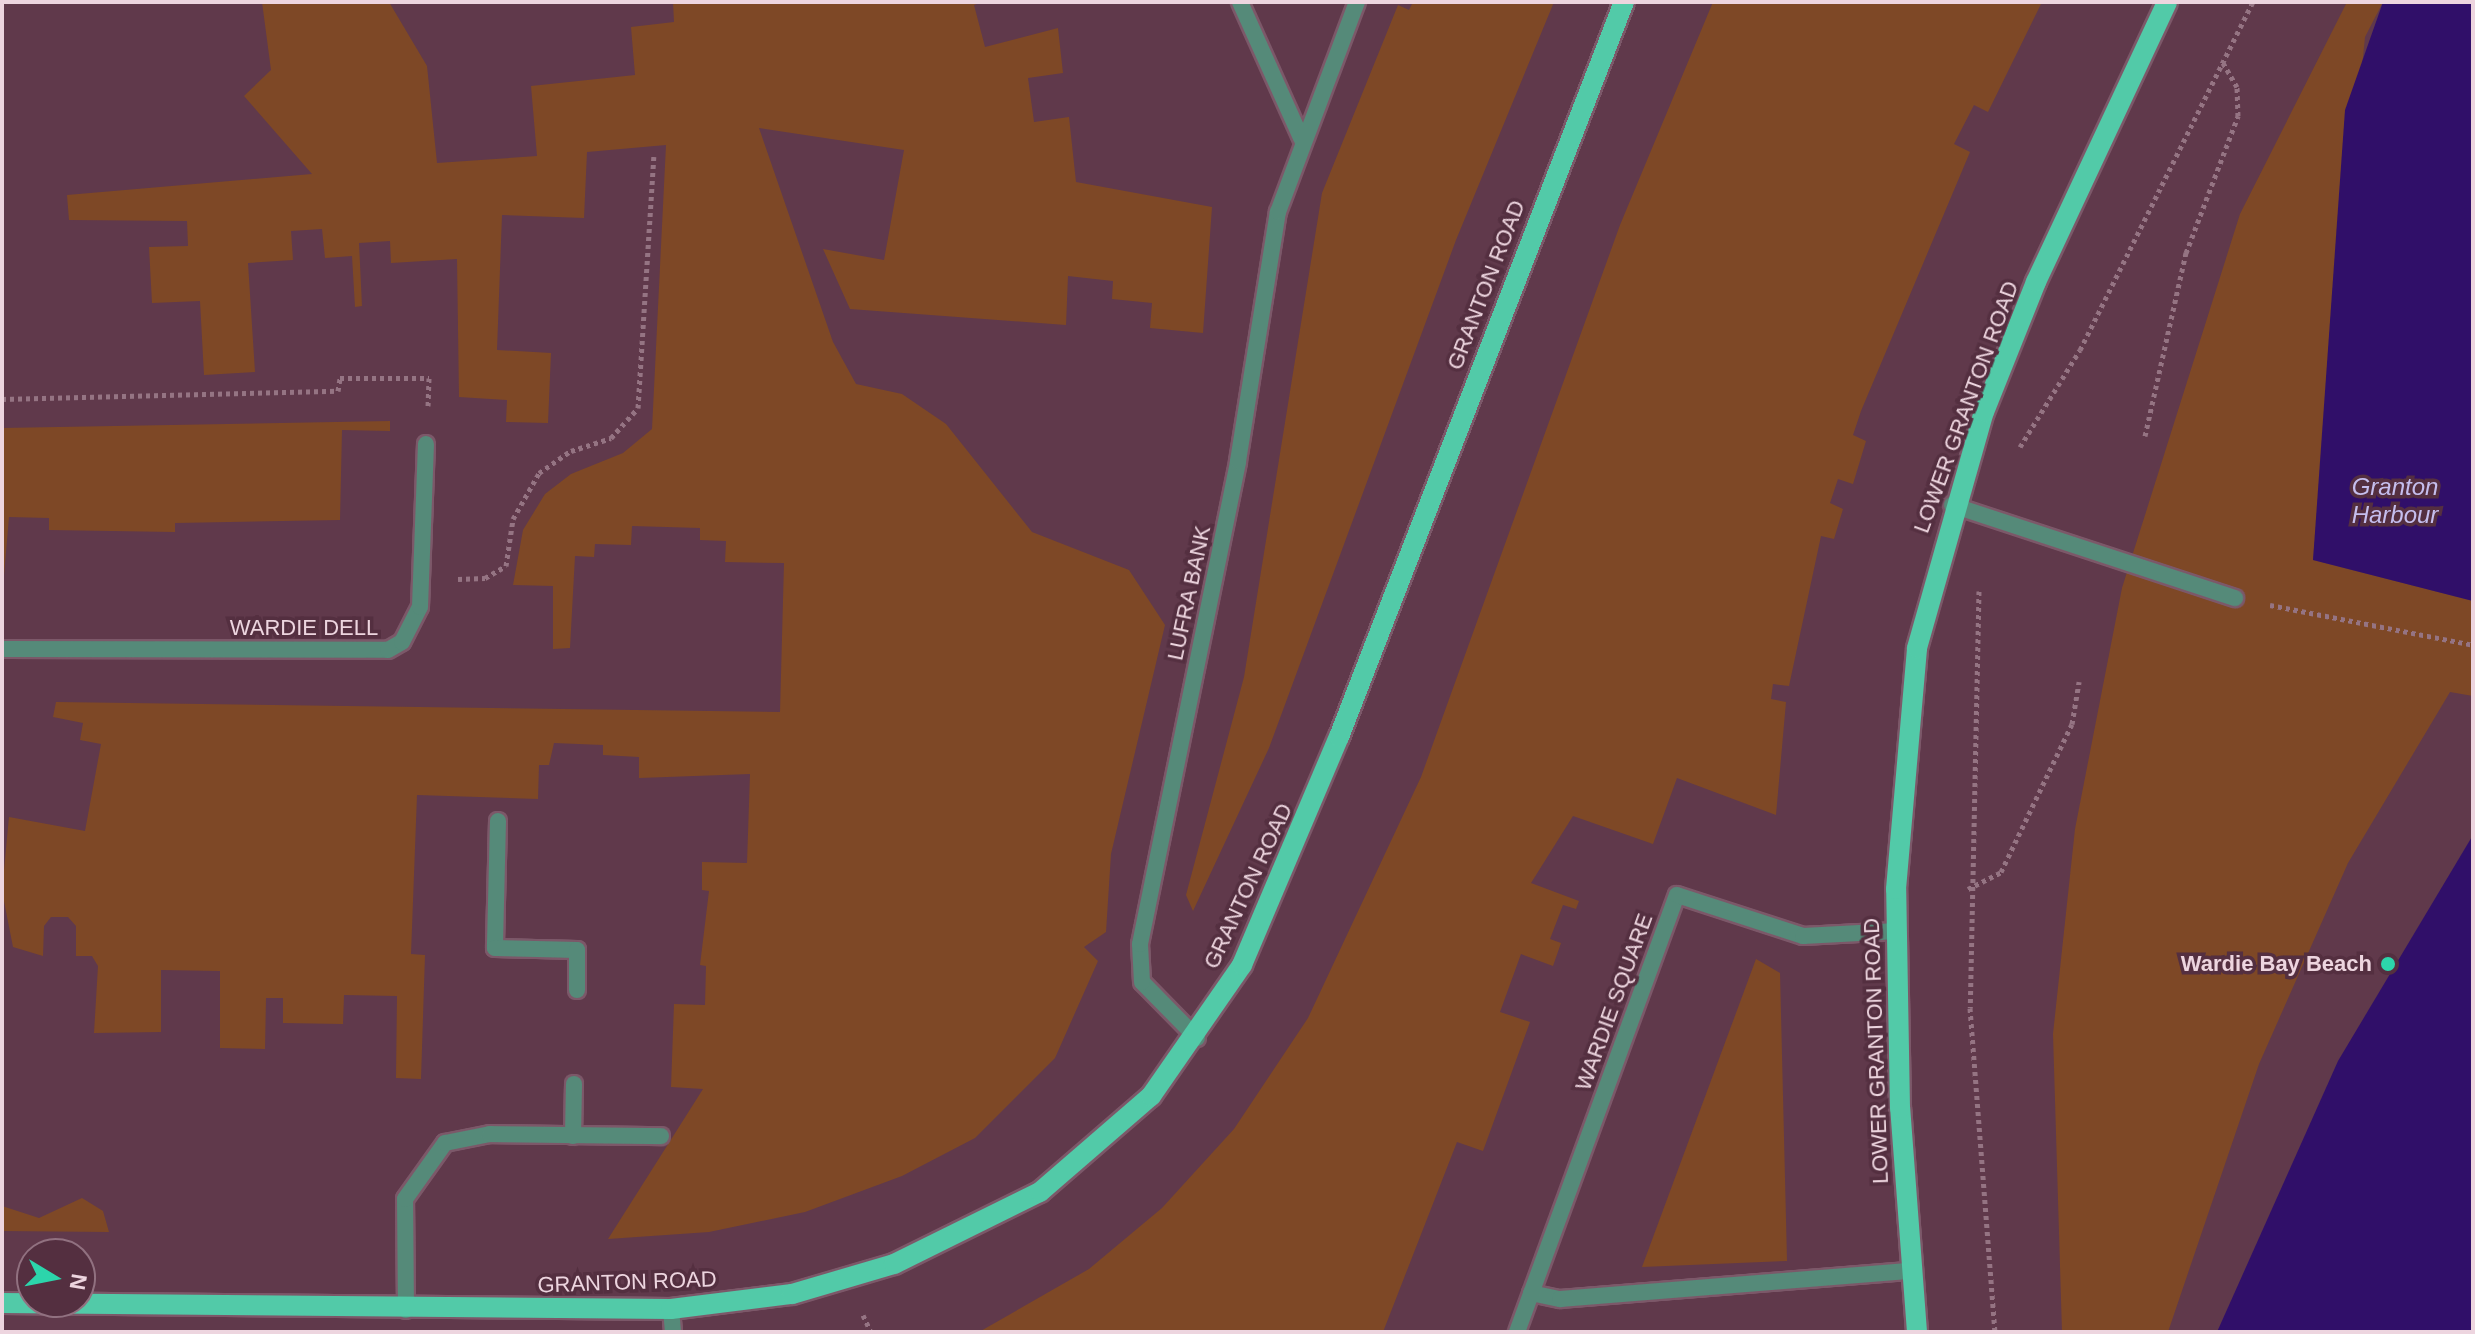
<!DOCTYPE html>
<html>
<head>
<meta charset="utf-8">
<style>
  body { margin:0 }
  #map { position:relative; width:2475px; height:1334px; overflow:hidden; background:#60394b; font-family:Helvetica,sans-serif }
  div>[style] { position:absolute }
  .green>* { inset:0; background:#7e4826 }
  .water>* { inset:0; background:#300f69 }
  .path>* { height:5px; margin-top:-2.5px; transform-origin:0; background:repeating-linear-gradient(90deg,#957483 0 4px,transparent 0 8px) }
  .roads { filter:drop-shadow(2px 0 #7c5869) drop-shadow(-2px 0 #7c5869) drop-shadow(0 2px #7c5869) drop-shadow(0 -2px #7c5869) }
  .service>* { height:16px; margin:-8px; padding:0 8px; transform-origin:8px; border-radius:8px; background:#558a79 }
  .minor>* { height:16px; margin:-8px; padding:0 8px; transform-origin:8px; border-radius:8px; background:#558a79 }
  .primary>* { height:20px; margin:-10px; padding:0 10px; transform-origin:10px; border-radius:10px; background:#52caa8 }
  .dots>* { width:22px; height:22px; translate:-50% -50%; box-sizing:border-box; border:4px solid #542f40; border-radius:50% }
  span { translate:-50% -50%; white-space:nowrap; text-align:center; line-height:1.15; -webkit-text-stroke:7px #542f40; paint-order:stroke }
  .street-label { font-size:22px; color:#edd5df }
  .poi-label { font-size:22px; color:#edd5df; font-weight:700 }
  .right { translate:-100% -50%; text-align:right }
  .water-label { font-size:24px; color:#c5beee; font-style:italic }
  .frame { position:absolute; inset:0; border:4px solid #edd5df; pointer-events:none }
  .north { position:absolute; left:16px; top:1238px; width:80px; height:80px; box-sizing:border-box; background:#542f40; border:2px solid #917180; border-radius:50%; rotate:100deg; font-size:22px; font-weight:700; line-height:32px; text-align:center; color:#edd5df }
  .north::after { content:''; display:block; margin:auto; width:28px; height:36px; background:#2cd5ab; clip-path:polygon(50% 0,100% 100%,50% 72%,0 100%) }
</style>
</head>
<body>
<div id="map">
  <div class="green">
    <i style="clip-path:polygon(262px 2px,389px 2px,427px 66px,437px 163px,537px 156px,531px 86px,635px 75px,631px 27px,674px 22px,673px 2px,982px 2px,974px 5px,985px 47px,1058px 28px,1063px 73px,1028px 78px,1034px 122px,1069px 117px,1076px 182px,1212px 207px,1203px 333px,1150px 328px,1152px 303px,1112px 299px,1113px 281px,1068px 276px,1066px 325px,850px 309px,823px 249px,884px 260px,904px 150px,759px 128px,833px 342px,856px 384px,902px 394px,946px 424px,1032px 532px,1129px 570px,1165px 625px,1111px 854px,1106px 932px,1084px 947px,1098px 961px,1055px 1058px,975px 1138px,902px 1176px,805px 1212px,709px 1232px,608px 1239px,703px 1089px,671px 1087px,674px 1004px,705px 1005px,706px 966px,700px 965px,709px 891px,702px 890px,702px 862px,747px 863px,750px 774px,639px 778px,639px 757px,603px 755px,603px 745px,554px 743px,549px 765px,539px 765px,538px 799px,417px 795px,411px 954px,425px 955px,421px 1079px,396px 1078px,397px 996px,344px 995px,343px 1024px,283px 1023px,283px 998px,266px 998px,265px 1049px,220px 1048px,220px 971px,161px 970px,161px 1032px,94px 1033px,98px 966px,92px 956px,76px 956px,76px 926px,68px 917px,51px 917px,44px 926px,43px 956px,13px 947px,2px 891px,9px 817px,85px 831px,101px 744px,80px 740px,83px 723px,53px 717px,56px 702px,780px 712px,784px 563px,725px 562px,726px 541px,700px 540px,700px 528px,632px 526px,631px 545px,595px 544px,594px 557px,575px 556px,570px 648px,553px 649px,553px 586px,513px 585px,523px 530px,545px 494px,571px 474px,623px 453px,652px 429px,666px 145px,587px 152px,584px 218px,502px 215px,497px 350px,551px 353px,548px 423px,506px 422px,507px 400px,459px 397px,457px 259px,391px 263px,390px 241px,359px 243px,362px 306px,355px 307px,352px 256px,325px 258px,322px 229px,291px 231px,293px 260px,248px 263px,255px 372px,204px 375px,200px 301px,152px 303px,149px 247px,188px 246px,187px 221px,69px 220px,67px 195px,312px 174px,244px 96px,271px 70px)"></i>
    <i style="clip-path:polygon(1413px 2px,1554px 2px,1456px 240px,1269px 748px,1193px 911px,1186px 895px,1244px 677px,1322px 193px,1398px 5px,1409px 10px)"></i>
    <i style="clip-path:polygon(1713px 2px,2042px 2px,1988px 112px,1974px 105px,1954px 144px,1970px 152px,1861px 411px,1853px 435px,1866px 441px,1853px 484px,1838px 479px,1830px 503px,1843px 509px,1834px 539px,1821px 536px,1789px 686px,1773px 684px,1771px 699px,1786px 702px,1776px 815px,1677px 778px,1653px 844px,1573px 816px,1531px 883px,1579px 901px,1576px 909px,1563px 905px,1550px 939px,1561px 943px,1553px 966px,1521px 954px,1500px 1012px,1530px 1022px,1483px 1151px,1457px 1142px,1383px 1332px,979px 1332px,1089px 1269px,1162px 1208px,1234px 1129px,1308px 1018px,1421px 777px,1620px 225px)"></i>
    <i style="clip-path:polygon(2347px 2px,2383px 2px,2365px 37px,2313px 560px,2473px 601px,2473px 696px,2450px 692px,2348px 863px,2259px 1064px,2168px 1332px,2062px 1332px,2053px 1034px,2075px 829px,2122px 588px,2240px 214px)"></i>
    <i style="clip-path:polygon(390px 421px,390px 431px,342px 430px,340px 520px,175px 523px,175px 532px,49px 530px,49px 518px,9px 517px,2px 599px,2px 428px)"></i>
    <i style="clip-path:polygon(1756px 959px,1780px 973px,1787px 1261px,1642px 1267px)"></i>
    <i style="clip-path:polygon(82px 1198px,103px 1211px,109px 1232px,2px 1231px,2px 1206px,39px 1218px)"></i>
  </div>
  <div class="water">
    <i style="clip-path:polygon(2383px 2px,2473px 2px,2473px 601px,2313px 560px,2345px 110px)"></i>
    <i style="clip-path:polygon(2473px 835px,2473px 1332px,2217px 1332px,2338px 1061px)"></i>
  </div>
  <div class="path">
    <i style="left:2px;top:399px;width:336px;rotate:-1.4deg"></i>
    <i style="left:338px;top:391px;width:13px;rotate:-81deg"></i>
    <i style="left:340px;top:378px;width:89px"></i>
    <i style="left:429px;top:378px;width:28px;rotate:92deg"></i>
    <i style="left:2145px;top:436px;width:188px;rotate:-77.4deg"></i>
    <i style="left:2186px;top:253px;width:147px;rotate:-69.2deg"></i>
    <i style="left:2238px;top:116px;width:29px;rotate:-92deg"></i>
    <i style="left:2237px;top:87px;width:28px;rotate:-120deg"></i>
    <i style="left:2020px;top:447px;width:114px;rotate:-58.3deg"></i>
    <i style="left:2080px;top:350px;width:389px;rotate:-63.6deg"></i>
    <i style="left:458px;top:579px;width:27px;rotate:-2deg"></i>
    <i style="left:485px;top:578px;width:24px;rotate:-30deg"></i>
    <i style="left:506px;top:566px;width:48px;rotate:-81.5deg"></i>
    <i style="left:513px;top:519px;width:53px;rotate:-60.5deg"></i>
    <i style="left:539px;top:473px;width:39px;rotate:-35deg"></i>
    <i style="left:571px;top:451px;width:42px;rotate:-18deg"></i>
    <i style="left:611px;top:438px;width:40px;rotate:-48deg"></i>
    <i style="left:638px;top:408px;width:252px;rotate:-86.4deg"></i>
    <i style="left:1979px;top:591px;width:417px;rotate:91.2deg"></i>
    <i style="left:1970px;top:1008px;width:325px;rotate:85.6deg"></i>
    <i style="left:2270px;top:605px;width:207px;rotate:11.1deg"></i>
    <i style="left:1968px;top:889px;width:37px;rotate:-27deg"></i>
    <i style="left:2001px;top:872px;width:164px;rotate:-64.4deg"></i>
    <i style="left:2072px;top:724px;width:43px;rotate:-80.5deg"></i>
    <i style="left:863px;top:1315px;width:19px;rotate:65deg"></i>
  </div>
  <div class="roads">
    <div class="service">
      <i style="left:1952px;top:505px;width:298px;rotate:18.2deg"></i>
      <i style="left:498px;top:821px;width:127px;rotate:91.4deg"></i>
      <i style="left:495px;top:948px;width:82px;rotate:1.4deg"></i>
      <i style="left:577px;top:950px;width:40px;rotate:90deg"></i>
      <i style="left:573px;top:1136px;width:52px;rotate:-88.9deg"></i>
      <i style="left:406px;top:1310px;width:111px;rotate:-90.5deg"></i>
      <i style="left:405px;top:1199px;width:69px;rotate:-54.5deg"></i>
      <i style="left:445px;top:1143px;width:46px;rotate:-11.3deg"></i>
      <i style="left:490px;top:1134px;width:171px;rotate:0.7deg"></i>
    </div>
    <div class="minor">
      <i style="left:1240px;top:2px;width:149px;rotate:65.8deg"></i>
      <i style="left:2px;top:649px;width:386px;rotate:0.1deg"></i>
      <i style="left:388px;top:650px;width:16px;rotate:-30deg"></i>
      <i style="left:402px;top:642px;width:39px;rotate:-63deg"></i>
      <i style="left:420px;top:607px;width:163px;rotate:-87.9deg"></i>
      <i style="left:1197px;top:1038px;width:78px;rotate:-134.5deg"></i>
      <i style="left:1142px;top:982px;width:38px;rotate:-93deg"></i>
      <i style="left:1140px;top:944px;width:493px;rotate:-78.5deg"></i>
      <i style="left:1238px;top:461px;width:252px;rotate:-80.9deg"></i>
      <i style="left:1278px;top:212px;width:224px;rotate:-69.4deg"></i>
      <i style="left:1531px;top:1293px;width:30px;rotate:12deg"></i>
      <i style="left:1560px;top:1299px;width:352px;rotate:-4.6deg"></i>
      <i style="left:671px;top:1309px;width:23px;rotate:85deg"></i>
      <i style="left:1517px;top:1332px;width:465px;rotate:-69.9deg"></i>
      <i style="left:1677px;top:895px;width:133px;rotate:18deg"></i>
      <i style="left:1803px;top:936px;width:94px;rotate:-3deg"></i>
    </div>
    <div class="primary">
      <i style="left:2px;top:1303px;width:669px;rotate:0.51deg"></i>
      <i style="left:671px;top:1309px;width:122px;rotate:-7.1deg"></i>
      <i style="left:792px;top:1294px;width:106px;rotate:-16.4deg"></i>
      <i style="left:894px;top:1264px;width:163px;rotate:-26.3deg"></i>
      <i style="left:1040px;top:1192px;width:147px;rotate:-40.9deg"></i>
      <i style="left:1151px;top:1096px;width:160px;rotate:-55.2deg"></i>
      <i style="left:1242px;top:965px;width:248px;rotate:-67deg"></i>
      <i style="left:1339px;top:737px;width:788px;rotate:-68.81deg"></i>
      <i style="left:1917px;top:1332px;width:225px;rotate:-94.3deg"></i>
      <i style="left:1900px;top:1108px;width:219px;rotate:-91deg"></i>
      <i style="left:1896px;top:889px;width:242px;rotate:-85deg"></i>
      <i style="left:1917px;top:648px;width:245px;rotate:-74.2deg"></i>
      <i style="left:1984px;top:412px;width:140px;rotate:-68.2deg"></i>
      <i style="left:2036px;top:282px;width:309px;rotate:-64.9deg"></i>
    </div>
  </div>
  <div class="dots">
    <i style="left:2388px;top:964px;background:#2cd5ab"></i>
  </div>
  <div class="street-label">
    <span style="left:1486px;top:285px;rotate:-69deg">GRANTON ROAD</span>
    <span style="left:1966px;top:407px;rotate:-70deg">LOWER GRANTON ROAD</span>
    <span style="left:1189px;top:593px;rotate:-78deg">LUFRA BANK</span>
    <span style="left:304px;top:628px">WARDIE DELL</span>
    <span style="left:1248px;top:886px;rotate:-65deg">GRANTON ROAD</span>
    <span style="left:1614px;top:1002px;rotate:-70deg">WARDIE SQUARE</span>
    <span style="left:1876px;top:1051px;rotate:-92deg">LOWER GRANTON ROAD</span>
    <span style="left:627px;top:1282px;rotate:-2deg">GRANTON ROAD</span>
  </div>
  <div class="poi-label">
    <span class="right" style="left:2372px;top:964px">Wardie Bay Beach</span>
  </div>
  <div class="water-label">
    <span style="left:2395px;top:501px">Granton<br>Harbour</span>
  </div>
  <div class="frame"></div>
  <div class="north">N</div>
</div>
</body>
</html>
